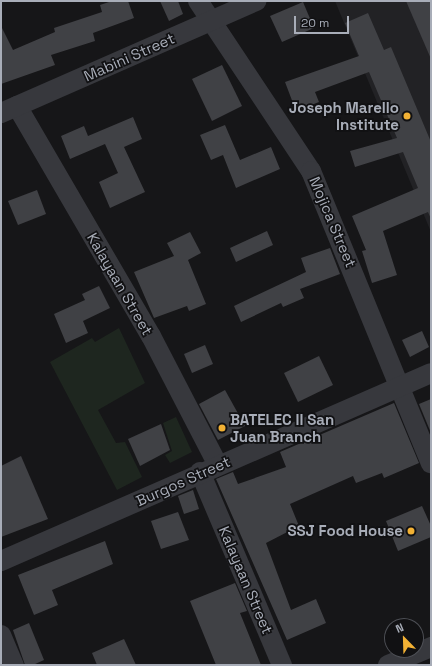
<!DOCTYPE html>
<html>
<head>
<meta charset="utf-8">
<style>
  body { margin:0 }
  #map { position:relative; width:432px; height:666px; overflow:hidden; background:#161618; font-family:"Space Grotesk",sans-serif }
  div>[style] { position:absolute }
  .built>* { inset:0; background:#222225 }
  .green>* { inset:0; background:#1e261f }
  .building>* { inset:0; background:#404145 }
  .minor>* { height:20px; margin:-10px; padding:0 10px; transform-origin:10px; border-radius:10px; background:#37383d }
  .dots>* { width:11px; height:11px; translate:-50% -50%; box-sizing:border-box; border:2px solid #111113; border-radius:50% }
  span { translate:-50% -50%; white-space:nowrap; text-align:center; line-height:1.15; -webkit-text-stroke:3.5px #111113; paint-order:stroke }
  .street-label { font-size:15px; color:#a8adb8 }
  .poi-label { font-size:15px; color:#a8adb8; font-weight:700 }
  .right { translate:-100% -50%; text-align:right }
  .left { translate:0 -50%; text-align:left }
  .frame { position:absolute; inset:0; border:2px solid #a8adb8; pointer-events:none }
  .north { position:absolute; left:384px; top:618px; width:40px; height:40px; box-sizing:border-box; background:#111113; border:1px solid #4d4f55; border-radius:50%; rotate:337deg; font-size:11px; font-weight:700; line-height:16px; text-align:center; color:#a8adb8 }
  .north::after { content:''; display:block; margin:auto; width:14px; height:18px; background:#f2b134; clip-path:polygon(50% 0,100% 100%,50% 72%,0 100%) }
  .scale { position:absolute; left:294px; top:16px; width:55px; height:18px; box-sizing:border-box; border:2px solid #a8adb8; border-top:0; padding-left:5px; font-size:12px; line-height:14px; white-space:nowrap; color:#a8adb8; -webkit-text-stroke:3px #111113; paint-order:stroke }
</style>
</head>
<body>
<div id="map">
  <div class="built">
    <i style="clip-path:polygon(335px 1px,431px 1px,431px 232px)"></i>
  </div>
  <div class="green">
    <i style="clip-path:polygon(119px 328px,145px 383px,98px 410px,116px 443px,125px 442px,142px 477px,117px 490px,50px 362px,92px 338px,95px 342px)"></i>
    <i style="clip-path:polygon(176px 417px,192px 452px,170px 463px,165px 455px,172px 451px,163px 423px)"></i>
  </div>
  <div class="building">
    <i style="clip-path:polygon(112px 1px,128px 1px,134px 18px,93px 33px,95px 41px,51px 55px,55px 65px,1px 84px,1px 26px,13px 50px,55px 32px,54px 28px,102px 12px,100px 5px)"></i>
    <i style="clip-path:polygon(160px 1px,178px 1px,183px 14px,169px 21px)"></i>
    <i style="clip-path:polygon(406px 1px,431px 1px,431px 59px)"></i>
    <i style="clip-path:polygon(303px 2px,314px 28px,282px 42px,270px 16px)"></i>
    <i style="clip-path:polygon(368px 13px,384px 50px,391px 47px,431px 142px,431px 219px,428px 212px,383px 231px,397px 275px,372px 283px,362px 251px,366px 250px,352px 216px,418px 188px,403px 152px,355px 167px,350px 151px,397px 138px,369px 72px,315px 92px,319px 102px,296px 111px,285px 82px,359px 56px,345px 23px)"></i>
    <i style="clip-path:polygon(222px 65px,242px 106px,212px 121px,192px 79px)"></i>
    <i style="clip-path:polygon(133px 117px,142px 139px,124px 147px,145px 192px,110px 208px,99px 182px,118px 173px,105px 144px,70px 159px,61px 136px,84px 126px,88px 136px)"></i>
    <i style="clip-path:polygon(225px 125px,240px 160px,271px 147px,280px 169px,236px 188px,223px 155px,211px 160px,200px 135px)"></i>
    <i style="clip-path:polygon(37px 190px,46px 214px,18px 225px,8px 201px)"></i>
    <i style="clip-path:polygon(267px 231px,273px 245px,236px 262px,230px 248px)"></i>
    <i style="clip-path:polygon(190px 232px,201px 253px,188px 260px,206px 304px,189px 311px,187px 306px,154px 318px,134px 272px,174px 256px,167px 243px)"></i>
    <i style="clip-path:polygon(330px 248px,340px 274px,300px 289px,304px 298px,283px 307px,281px 303px,241px 322px,234px 306px,306px 272px,301px 258px)"></i>
    <i style="clip-path:polygon(99px 286px,110px 308px,83px 321px,88px 333px,66px 343px,54px 314px,85px 300px,82px 294px)"></i>
    <i style="clip-path:polygon(422px 331px,429px 347px,410px 357px,402px 340px)"></i>
    <i style="clip-path:polygon(205px 345px,213px 364px,192px 373px,184px 354px)"></i>
    <i style="clip-path:polygon(319px 356px,333px 385px,298px 402px,284px 373px)"></i>
    <i style="clip-path:polygon(225px 390px,245px 426px,218px 440px,199px 404px)"></i>
    <i style="clip-path:polygon(431px 399px,431px 433px,419px 404px)"></i>
    <i style="clip-path:polygon(394px 403px,419px 463px,384px 478px,382px 473px,356px 483px,353px 476px,290px 504px,299px 526px,266px 543px,291px 610px,316px 599px,326px 623px,287px 640px,216px 479px,233px 472px,238px 484px,286px 467px,280px 452px)"></i>
    <i style="clip-path:polygon(161px 424px,170px 450px,140px 466px,128px 439px)"></i>
    <i style="clip-path:polygon(21px 456px,48px 519px,1px 537px,1px 466px)"></i>
    <i style="clip-path:polygon(193px 490px,199px 509px,184px 514px,178px 496px)"></i>
    <i style="clip-path:polygon(422px 506px,431px 526px,431px 537px,398px 551px,386px 521px)"></i>
    <i style="clip-path:polygon(178px 512px,189px 540px,161px 549px,151px 521px)"></i>
    <i style="clip-path:polygon(105px 541px,113px 564px,52px 590px,58px 605px,34px 615px,18px 575px)"></i>
    <i style="clip-path:polygon(235px 583px,247px 611px,240px 613px,261px 665px,216px 665px,190px 601px)"></i>
    <i style="clip-path:polygon(29px 623px,44px 660px,33px 665px,25px 665px,13px 630px)"></i>
    <i style="clip-path:polygon(124px 639px,136px 665px,97px 665px,92px 653px)"></i>
  </div>
  <div class="minor">
    <i style="left:198px;top:1px;width:204px;rotate:56.4deg"></i>
    <i style="left:311px;top:171px;width:316px;rotate:67.7deg"></i>
    <i style="left:17px;top:106px;width:266px;rotate:59.8deg"></i>
    <i style="left:151px;top:336px;width:145px;rotate:62.6deg"></i>
    <i style="left:1px;top:113px;width:279px;rotate:-23.7deg"></i>
    <i style="left:200px;top:472px;width:210px;rotate:67deg"></i>
    <i style="left:1px;top:561px;width:469px;rotate:-23.6deg"></i>
    <i style="left:1px;top:635px;width:33px;rotate:67deg"></i>
    <i style="left:388px;top:665px;width:47px;rotate:-22.7deg"></i>
  </div>
  <div class="dots">
    <i style="left:407px;top:116px;background:#f2b134"></i>
    <i style="left:222px;top:428px;background:#f2b134"></i>
    <i style="left:411px;top:531px;background:#f2b134"></i>
  </div>
  <div class="street-label">
    <span style="left:129px;top:57px;rotate:-24deg">Mabini Street</span>
    <span style="left:333px;top:222px;rotate:67deg">Mojica Street</span>
    <span style="left:120px;top:284px;rotate:60deg">Kalayaan Street</span>
    <span style="left:183px;top:481px;rotate:-24deg">Burgos Street</span>
    <span style="left:246px;top:580px;rotate:67deg">Kalayaan Street</span>
  </div>
  <div class="poi-label">
    <span class="right" style="left:399px;top:116px">Joseph Marello<br>Institute</span>
    <span class="left" style="left:230px;top:428px">BATELEC II San<br>Juan Branch</span>
    <span class="right" style="left:403px;top:531px">SSJ Food House</span>
  </div>
  <div class="frame"></div>
  <div class="north">N</div>
  <div class="scale">20 m</div>
</div>
</body>
</html>
